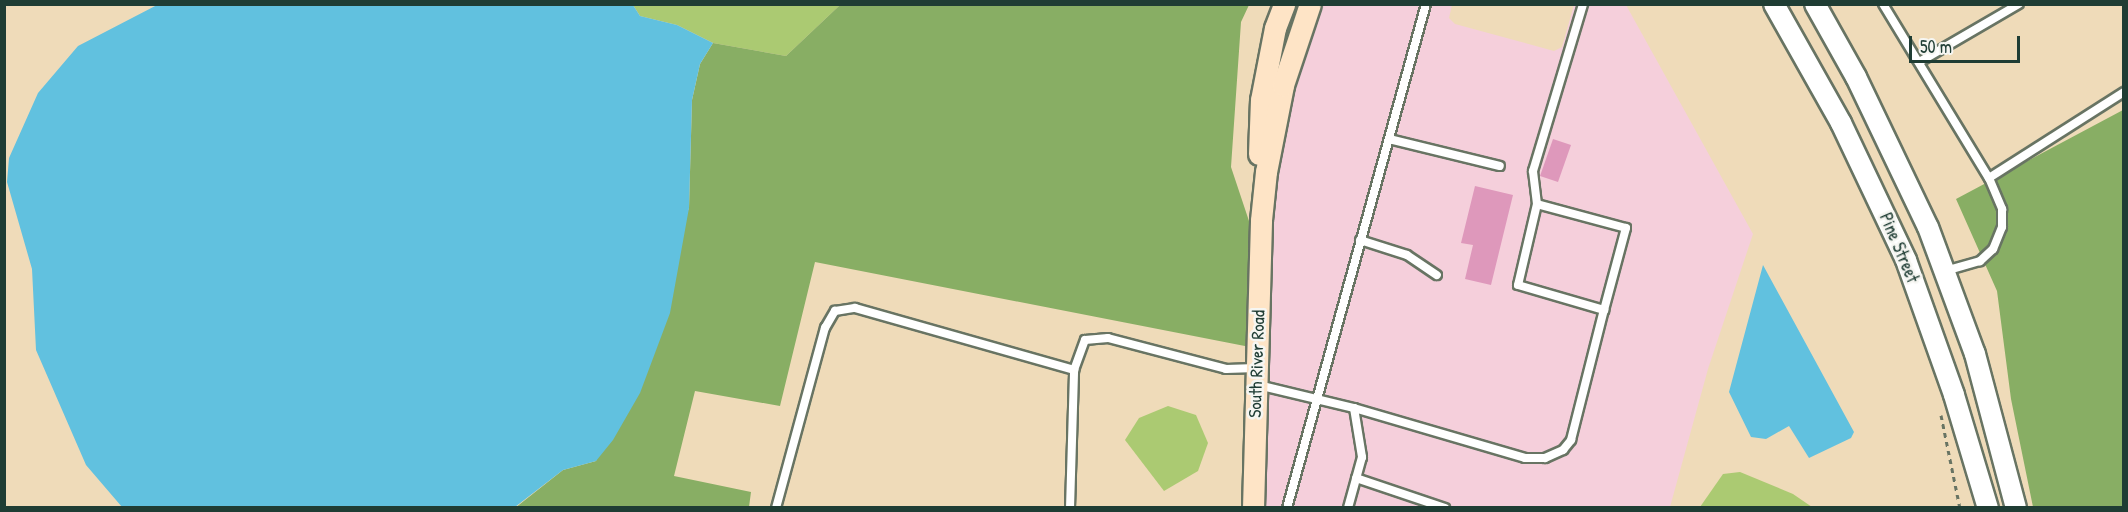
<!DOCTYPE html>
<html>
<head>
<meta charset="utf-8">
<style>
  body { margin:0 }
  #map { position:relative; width:2128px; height:512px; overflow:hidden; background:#efdbb9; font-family:"Patrick Hand",sans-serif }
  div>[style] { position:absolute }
  .built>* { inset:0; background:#f5cfdb }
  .green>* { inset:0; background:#abca72 }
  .forest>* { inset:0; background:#88ae64 }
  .water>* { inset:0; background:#61c1df }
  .building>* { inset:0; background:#de98bb }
  .path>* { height:3px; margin-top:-1.5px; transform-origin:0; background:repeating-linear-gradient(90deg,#687463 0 4.5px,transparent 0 9px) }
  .roads { filter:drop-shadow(2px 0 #687463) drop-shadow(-2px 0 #687463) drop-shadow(0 2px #687463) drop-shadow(0 -2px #687463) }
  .service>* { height:8px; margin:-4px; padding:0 4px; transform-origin:4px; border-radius:4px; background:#fff }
  .tertiary>* { height:20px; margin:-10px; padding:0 10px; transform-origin:10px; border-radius:10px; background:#fff }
  .secondary>* { height:21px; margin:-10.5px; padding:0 10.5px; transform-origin:10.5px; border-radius:10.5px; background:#fee4c6 }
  span { translate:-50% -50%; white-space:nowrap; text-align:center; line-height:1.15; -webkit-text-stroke:5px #f6f6f2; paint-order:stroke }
  .street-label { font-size:18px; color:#1f3d34 }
  .frame { position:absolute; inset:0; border:6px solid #1f3d34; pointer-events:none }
  .scale { position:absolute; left:1909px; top:36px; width:111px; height:27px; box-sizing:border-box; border:3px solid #1f3d34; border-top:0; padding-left:8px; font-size:18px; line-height:21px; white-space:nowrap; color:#1f3d34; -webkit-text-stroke:4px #f6f6f2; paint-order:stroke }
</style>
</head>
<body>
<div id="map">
  <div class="built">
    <i style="clip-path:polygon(1319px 5px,1452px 5px,1449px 18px,1455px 24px,1554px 51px,1562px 47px,1574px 5px,1626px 5px,1753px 234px,1708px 369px,1670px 507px,1261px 508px,1274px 174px,1286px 109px)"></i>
  </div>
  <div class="green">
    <i style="clip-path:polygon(633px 5px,840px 5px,786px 56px,713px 43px,677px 25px,640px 16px)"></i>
    <i style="clip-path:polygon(1168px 406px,1196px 415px,1208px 443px,1198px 471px,1164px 491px,1125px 440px,1139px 418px)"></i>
    <i style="clip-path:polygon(1740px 472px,1793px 494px,1812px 507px,1700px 507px,1723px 474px)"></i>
  </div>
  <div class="forest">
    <i style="clip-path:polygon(840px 5px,1249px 5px,1241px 22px,1231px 167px,1253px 233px,1250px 347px,815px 262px,780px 406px,695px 391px,674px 476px,751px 492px,749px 507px,515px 508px,563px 470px,596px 461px,689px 208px,692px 100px,700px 64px,713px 43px,786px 56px)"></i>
    <i style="clip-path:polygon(2123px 110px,2123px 507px,2033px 507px,2011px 399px,1997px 291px,1956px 199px)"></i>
  </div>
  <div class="water">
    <i style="clip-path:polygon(159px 4px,633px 5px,640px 16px,677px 25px,713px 43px,700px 64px,692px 100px,689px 208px,670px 313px,640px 393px,613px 440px,596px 461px,563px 470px,515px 507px,122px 507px,86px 465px,36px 350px,32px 269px,7px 182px,9px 158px,38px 93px,78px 46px)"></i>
    <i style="clip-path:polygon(1763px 265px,1854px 432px,1851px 438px,1809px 458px,1789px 426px,1766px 439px,1751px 437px,1729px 392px)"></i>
  </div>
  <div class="building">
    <i style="clip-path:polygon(1553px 139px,1571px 145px,1558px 182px,1540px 176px)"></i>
    <i style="clip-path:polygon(1475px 186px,1513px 195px,1491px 285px,1465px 279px,1473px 245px,1461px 243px)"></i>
  </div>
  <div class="path">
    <i style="left:1941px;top:415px;width:95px;rotate:78.5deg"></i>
  </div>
  <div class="roads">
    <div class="service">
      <i style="left:1883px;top:4px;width:204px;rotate:58.7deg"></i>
      <i style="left:1989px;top:178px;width:34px;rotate:67deg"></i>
      <i style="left:2002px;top:209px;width:18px;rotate:90deg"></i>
      <i style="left:2002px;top:227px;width:24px;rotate:112deg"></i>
      <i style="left:1993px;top:249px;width:18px;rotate:137deg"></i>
      <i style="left:1980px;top:261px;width:36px;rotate:164deg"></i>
      <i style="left:1921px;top:61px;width:113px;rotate:-30.2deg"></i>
      <i style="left:1389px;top:139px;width:114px;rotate:13.7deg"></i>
      <i style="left:1989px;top:178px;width:160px;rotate:-32.5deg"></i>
      <i style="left:1537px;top:204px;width:33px;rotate:-97deg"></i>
      <i style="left:1533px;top:171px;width:174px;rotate:-73.3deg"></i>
      <i style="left:1360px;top:240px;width:49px;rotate:17.7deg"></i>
      <i style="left:1407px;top:255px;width:36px;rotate:34deg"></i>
      <i style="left:1258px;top:385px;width:99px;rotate:13.5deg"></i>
      <i style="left:1354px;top:408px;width:50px;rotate:80.7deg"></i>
      <i style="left:1362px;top:457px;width:53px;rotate:105.4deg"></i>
      <i style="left:1354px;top:408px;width:178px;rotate:16.3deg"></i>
      <i style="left:1525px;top:458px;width:20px"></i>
      <i style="left:1545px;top:458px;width:20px;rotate:-24deg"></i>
      <i style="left:1563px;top:450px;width:13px;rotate:-51deg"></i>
      <i style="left:1571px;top:440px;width:134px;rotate:-75.8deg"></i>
      <i style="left:1604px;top:310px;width:85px;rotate:-75deg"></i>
      <i style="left:1626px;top:228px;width:92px;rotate:-164.9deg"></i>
      <i style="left:1537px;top:204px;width:83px;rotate:103.2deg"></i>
      <i style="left:1518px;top:285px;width:90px;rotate:16.2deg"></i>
      <i style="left:1356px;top:478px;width:94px;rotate:18.6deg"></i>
      <i style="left:776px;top:508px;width:187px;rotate:-74.8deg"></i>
      <i style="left:825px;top:328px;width:20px;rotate:-60deg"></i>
      <i style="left:835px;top:311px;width:20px;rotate:-9deg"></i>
      <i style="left:855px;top:308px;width:228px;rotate:15.8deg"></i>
      <i style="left:1070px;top:508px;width:138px;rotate:-88.3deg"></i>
      <i style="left:1074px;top:370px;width:32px;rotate:-70deg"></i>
      <i style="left:1085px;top:340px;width:23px;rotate:-5deg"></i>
      <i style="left:1108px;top:338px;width:122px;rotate:14.7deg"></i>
      <i style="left:1226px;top:369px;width:30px;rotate:-2deg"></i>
      <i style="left:1287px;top:508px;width:523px;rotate:-74.58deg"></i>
    </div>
    <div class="tertiary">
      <i style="left:1774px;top:4px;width:137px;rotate:60.6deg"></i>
      <i style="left:1841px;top:123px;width:152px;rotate:64.6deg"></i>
      <i style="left:1906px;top:260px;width:143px;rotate:70.4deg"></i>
      <i style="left:1954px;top:395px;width:118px;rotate:73.3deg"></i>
      <i style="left:1815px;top:4px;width:84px;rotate:60.7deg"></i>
      <i style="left:1856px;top:77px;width:166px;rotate:64.4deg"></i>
      <i style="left:1928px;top:227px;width:135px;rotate:69.7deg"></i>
      <i style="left:1975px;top:354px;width:159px;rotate:75.1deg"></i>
    </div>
    <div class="secondary">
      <i style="left:1259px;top:154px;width:54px;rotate:-87.9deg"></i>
      <i style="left:1261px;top:100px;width:73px;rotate:-79deg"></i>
      <i style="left:1275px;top:28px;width:26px;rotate:-69deg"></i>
      <i style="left:1253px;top:508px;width:288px;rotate:-88.4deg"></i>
      <i style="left:1261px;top:220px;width:48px;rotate:-84.1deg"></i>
      <i style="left:1266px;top:172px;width:89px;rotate:-78.9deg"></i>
      <i style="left:1283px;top:85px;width:85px;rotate:-71.6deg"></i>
    </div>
  </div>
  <div class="street-label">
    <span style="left:1899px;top:248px;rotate:67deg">Pine Street</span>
    <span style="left:1257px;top:364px;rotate:-88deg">South River Road</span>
  </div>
  <div class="frame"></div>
  <div class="scale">50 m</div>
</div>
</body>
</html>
